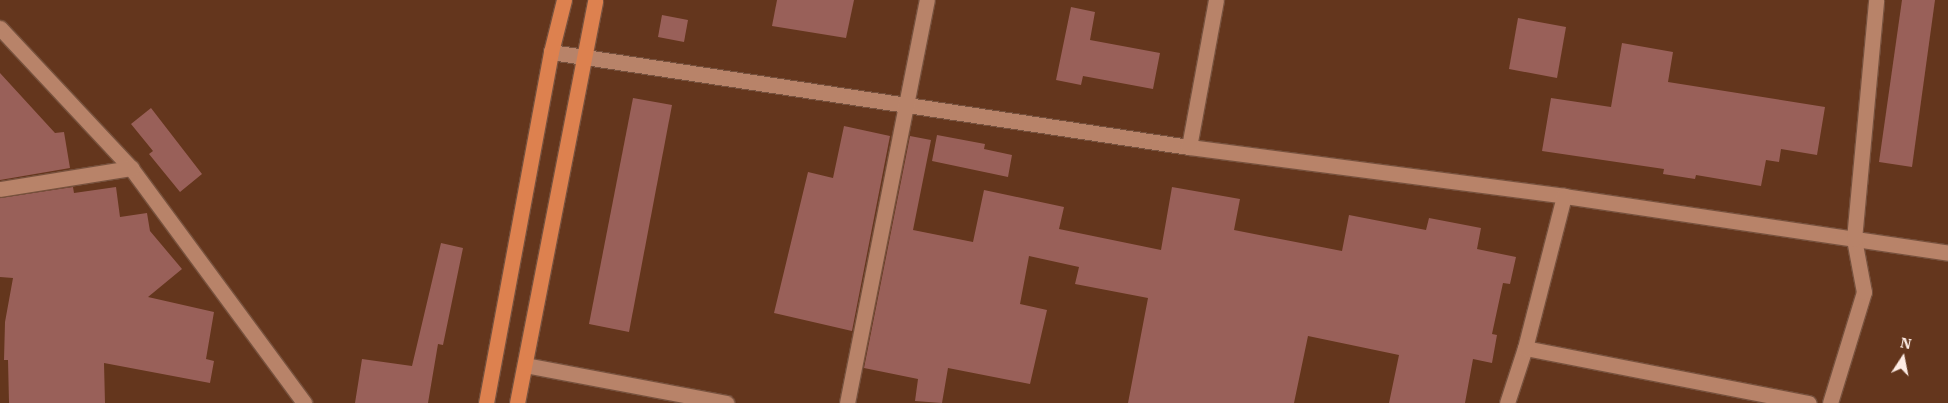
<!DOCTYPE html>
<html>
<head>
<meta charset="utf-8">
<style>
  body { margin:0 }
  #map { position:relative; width:1948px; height:403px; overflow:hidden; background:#64361d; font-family:"IBM Plex Serif",serif }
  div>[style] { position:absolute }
  .building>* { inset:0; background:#996059 }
  .roads { filter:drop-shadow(1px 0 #77513d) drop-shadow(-1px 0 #77513d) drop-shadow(0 1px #77513d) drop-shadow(0 -1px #77513d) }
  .street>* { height:15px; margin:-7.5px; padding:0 7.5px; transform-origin:7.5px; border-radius:7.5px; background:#b88369 }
  .primary>* { height:15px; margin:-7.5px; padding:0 7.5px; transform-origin:7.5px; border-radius:7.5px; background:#dd814f }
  span { translate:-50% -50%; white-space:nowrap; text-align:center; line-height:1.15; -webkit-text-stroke:4px #64361d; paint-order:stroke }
  .north { position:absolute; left:1878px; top:333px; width:50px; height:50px; -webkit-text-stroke:4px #64361d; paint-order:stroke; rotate:11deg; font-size:14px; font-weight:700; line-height:20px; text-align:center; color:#feece4 }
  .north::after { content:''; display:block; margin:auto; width:18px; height:22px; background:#feece4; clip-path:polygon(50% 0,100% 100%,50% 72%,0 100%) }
</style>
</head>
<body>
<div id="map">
  <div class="building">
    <i style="clip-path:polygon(777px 0,854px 0,846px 38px,772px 26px)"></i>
    <i style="clip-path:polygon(1902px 0,1935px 0,1912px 167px,1879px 162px)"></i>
    <i style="clip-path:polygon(1071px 7px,1095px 12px,1090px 40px,1160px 53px,1153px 89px,1083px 76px,1081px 85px,1056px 80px)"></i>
    <i style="clip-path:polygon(662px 15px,688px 20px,684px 42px,658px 37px)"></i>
    <i style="clip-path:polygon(1518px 18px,1566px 27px,1557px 78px,1509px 69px)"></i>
    <i style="clip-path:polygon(1622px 43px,1673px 52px,1668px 82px,1825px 107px,1817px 155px,1781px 149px,1779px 162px,1766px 160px,1761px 186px,1696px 175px,1695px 179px,1663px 174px,1664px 169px,1542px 151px,1551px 98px,1611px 107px)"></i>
    <i style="clip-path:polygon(0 73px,55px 133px,64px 132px,70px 168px,0 180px)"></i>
    <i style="clip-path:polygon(633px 98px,672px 105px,629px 332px,589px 324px)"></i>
    <i style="clip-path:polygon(151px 108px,202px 174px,180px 192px,149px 154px,153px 151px,131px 124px)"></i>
    <i style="clip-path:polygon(844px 126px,890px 136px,852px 331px,774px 313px,808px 172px,833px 178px)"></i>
    <i style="clip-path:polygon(937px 135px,985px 144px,984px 149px,1012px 155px,1008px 177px,932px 161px)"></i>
    <i style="clip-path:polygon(910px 136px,931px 140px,913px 230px,973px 242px,984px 190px,1064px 207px,1059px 229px,1161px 250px,1172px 187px,1240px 199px,1234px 230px,1342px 251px,1349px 215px,1426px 230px,1429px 218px,1481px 228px,1477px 249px,1516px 257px,1510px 284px,1503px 283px,1492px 334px,1497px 335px,1492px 363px,1473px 359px,1465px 403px,1389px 403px,1399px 355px,1308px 336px,1294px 403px,1128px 403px,1148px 298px,1075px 284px,1079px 267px,1029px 256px,1020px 304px,1047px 310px,1030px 384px,948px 368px,942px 403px,915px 401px,918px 379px,864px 368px)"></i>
    <i style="clip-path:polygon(73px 187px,74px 193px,116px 187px,120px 217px,147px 213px,150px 231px,182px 269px,148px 297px,214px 312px,206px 359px,214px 361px,210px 383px,104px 363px,105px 403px,9px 403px,8px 360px,4px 360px,5px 322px,13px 278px,0 277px,0 198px)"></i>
    <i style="clip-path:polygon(441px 243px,463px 248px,443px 345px,438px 344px,428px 403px,355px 403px,362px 359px,412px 366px)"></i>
  </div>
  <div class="roads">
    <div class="street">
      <i style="left:0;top:28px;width:192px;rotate:46.9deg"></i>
      <i style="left:131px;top:168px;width:292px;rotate:53.6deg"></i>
      <i style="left:551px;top:52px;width:645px;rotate:8.47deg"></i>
      <i style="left:1189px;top:147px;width:378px;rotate:7.4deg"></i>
      <i style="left:1564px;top:196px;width:388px;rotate:8.4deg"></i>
      <i style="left:1189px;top:147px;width:149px;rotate:-79.6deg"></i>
      <i style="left:0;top:189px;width:133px;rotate:-9.1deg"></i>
      <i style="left:1525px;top:348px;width:289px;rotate:11deg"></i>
      <i style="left:525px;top:365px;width:205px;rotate:10.7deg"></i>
      <i style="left:847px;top:403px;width:411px;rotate:-78.8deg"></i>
      <i style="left:1507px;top:403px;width:58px;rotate:-71.9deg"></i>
      <i style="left:1525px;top:348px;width:157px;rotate:-75.6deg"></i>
      <i style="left:1830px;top:403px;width:116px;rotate:-73deg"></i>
      <i style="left:1864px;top:292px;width:54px;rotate:-100.7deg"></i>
      <i style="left:1854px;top:239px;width:240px;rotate:-84.7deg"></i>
    </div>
    <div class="primary">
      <i style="left:486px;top:403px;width:357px;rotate:-79.5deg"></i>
      <i style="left:551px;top:52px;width:54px;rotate:-76deg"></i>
      <i style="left:517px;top:403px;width:410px;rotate:-79deg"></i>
    </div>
  </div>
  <div class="north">N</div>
</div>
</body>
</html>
